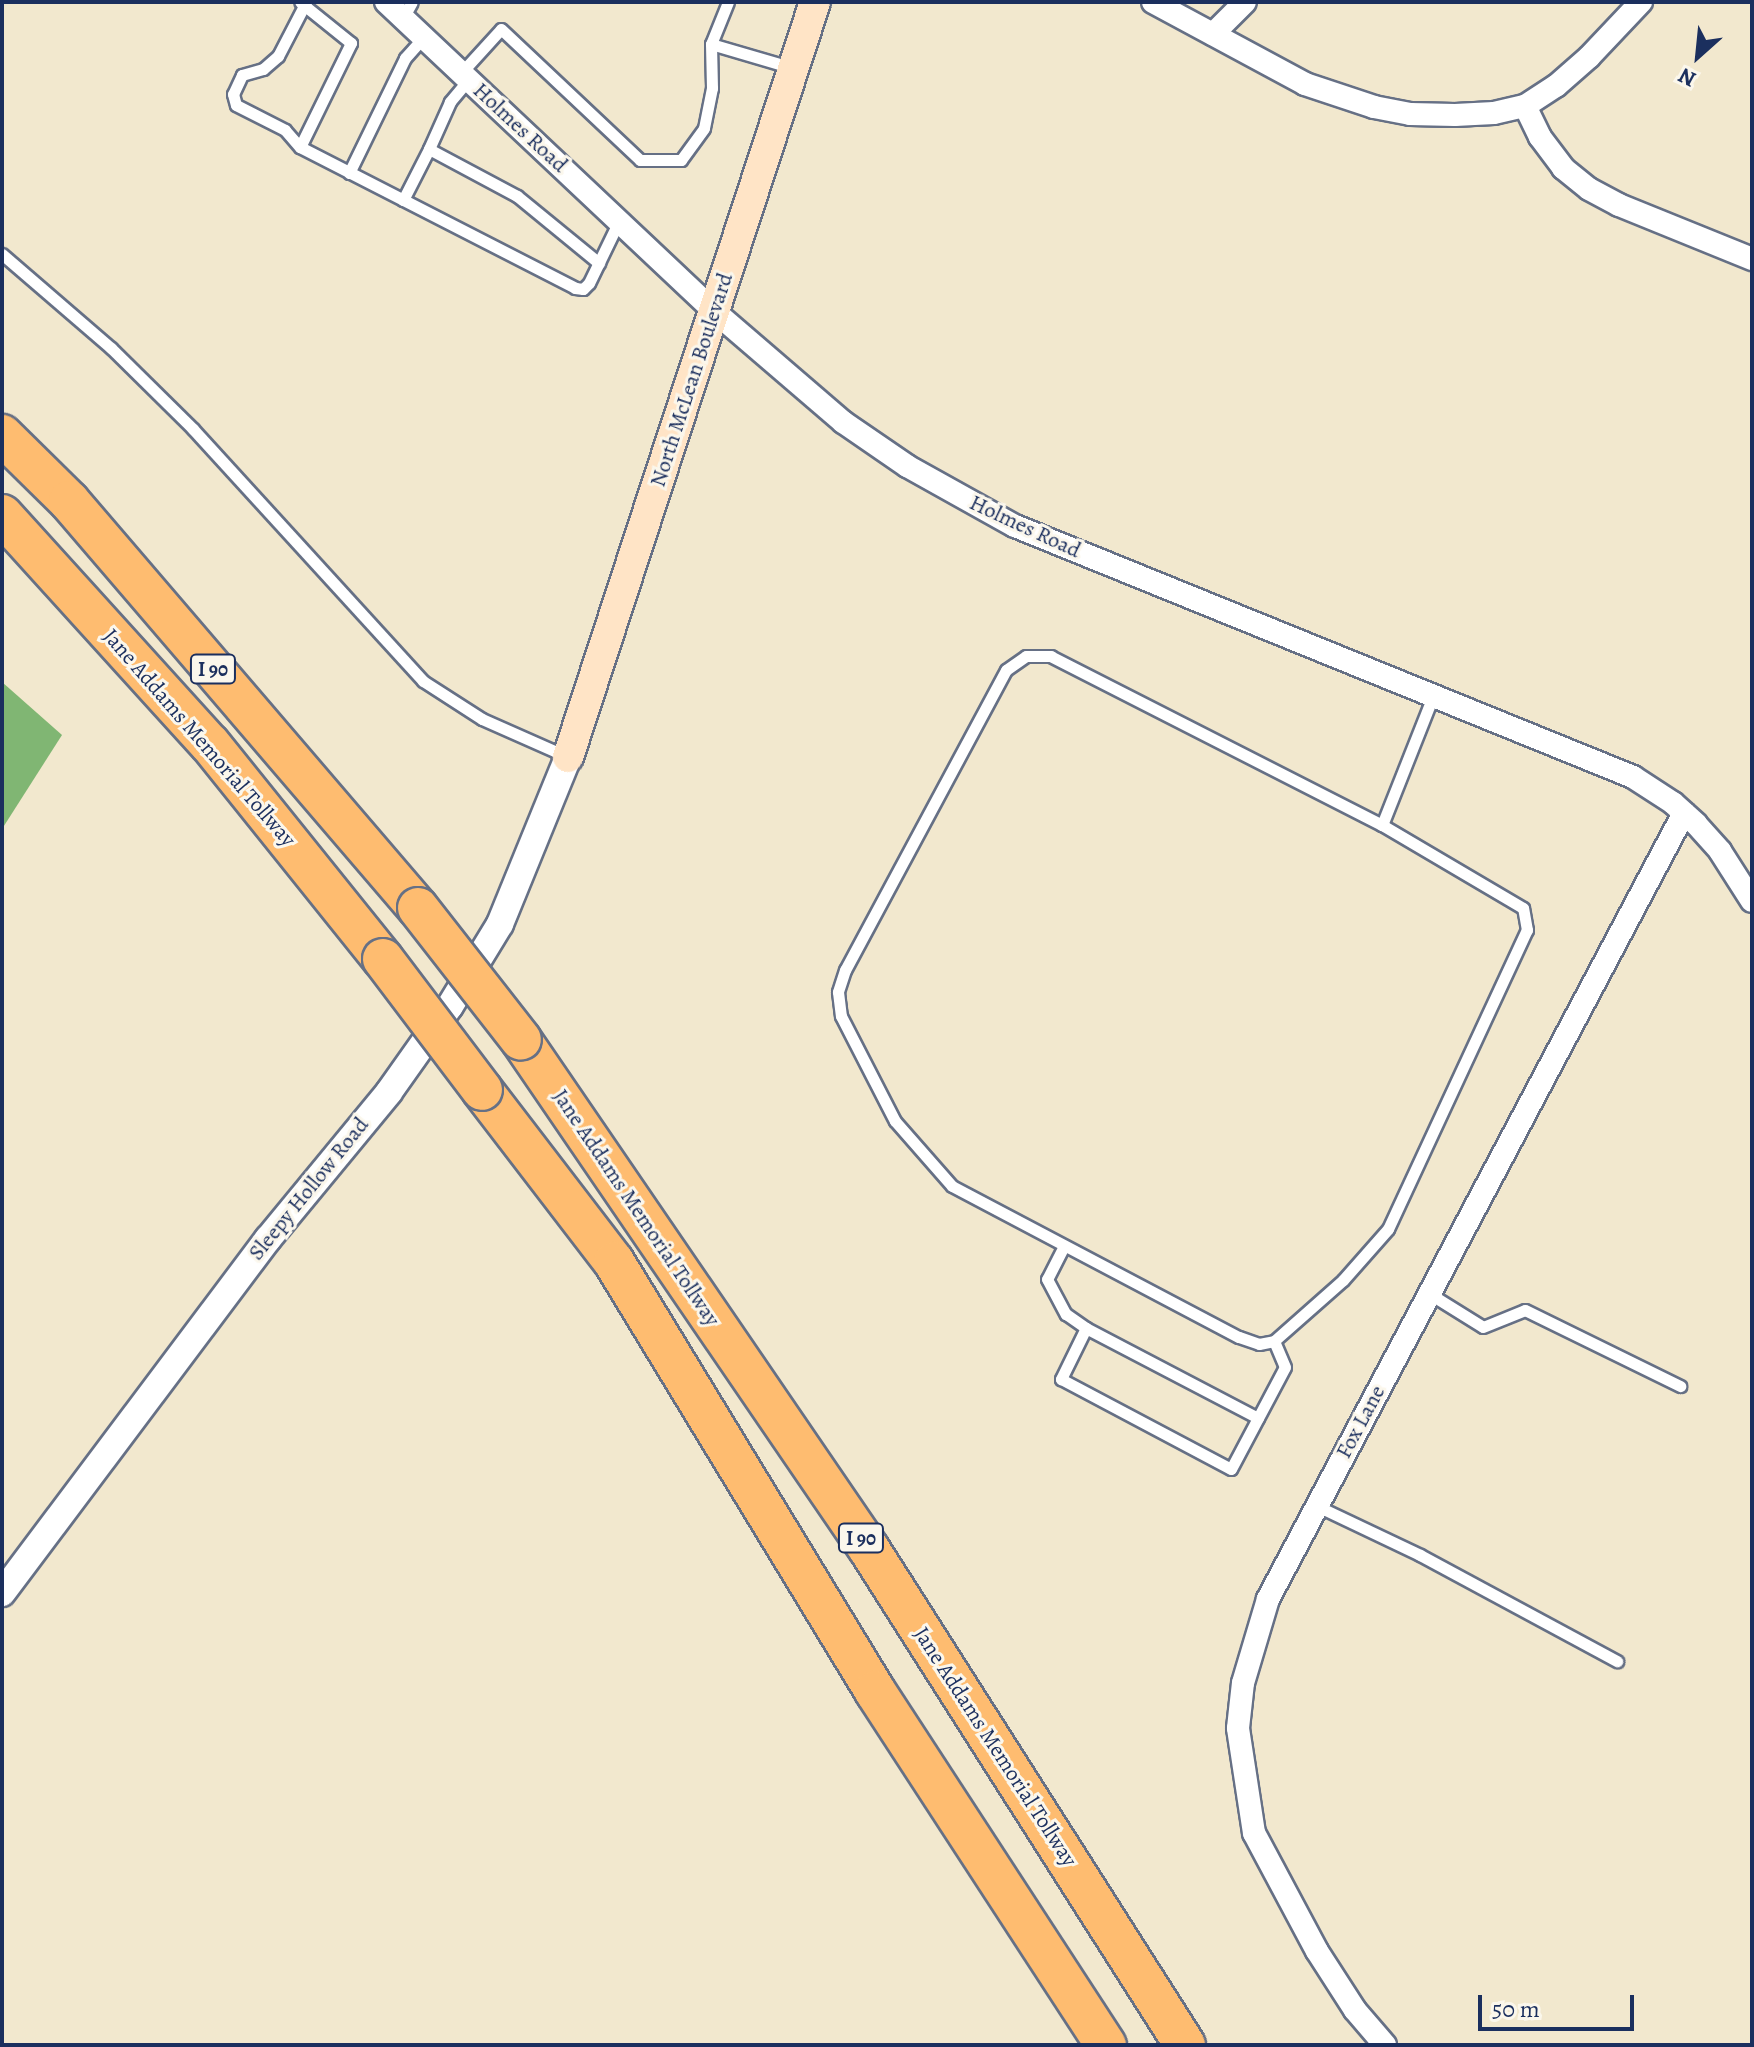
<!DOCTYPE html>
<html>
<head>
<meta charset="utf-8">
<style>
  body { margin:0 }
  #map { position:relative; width:1754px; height:2047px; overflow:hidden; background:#f2e8ce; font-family:Alegreya,serif }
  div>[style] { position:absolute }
  .forest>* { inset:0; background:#80b673 }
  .roads { filter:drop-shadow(2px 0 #667085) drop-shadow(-2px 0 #667085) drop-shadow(0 2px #667085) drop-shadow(0 -2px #667085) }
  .service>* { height:11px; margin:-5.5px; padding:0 5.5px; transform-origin:5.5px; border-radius:5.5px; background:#fff }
  .minor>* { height:22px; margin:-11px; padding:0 11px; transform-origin:11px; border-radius:11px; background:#fff }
  .tertiary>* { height:26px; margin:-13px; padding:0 13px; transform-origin:13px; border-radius:13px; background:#fff }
  .secondary>* { height:30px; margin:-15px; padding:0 15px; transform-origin:15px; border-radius:15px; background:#ffe4c6 }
  .motorway>* { height:40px; margin:-20px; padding:0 20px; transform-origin:20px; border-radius:20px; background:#febc70 }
  .bridges { filter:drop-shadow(2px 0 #667085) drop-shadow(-2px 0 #667085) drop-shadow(0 2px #667085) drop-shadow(0 -2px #667085) }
  .motorway-bridge>* { height:40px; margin:-20px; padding:0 20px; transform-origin:20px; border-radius:20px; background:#febc70 }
  span { translate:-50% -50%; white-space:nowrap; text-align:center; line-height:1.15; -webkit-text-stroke:6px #fbf7ec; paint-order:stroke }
  .shield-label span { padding:2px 6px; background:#fbf7ec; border:2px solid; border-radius:6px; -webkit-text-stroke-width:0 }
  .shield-label { font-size:20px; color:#1b2f5e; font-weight:700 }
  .street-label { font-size:22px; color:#1b2f5e }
  .frame { position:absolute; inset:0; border:4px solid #1b2f5e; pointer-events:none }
  .north { position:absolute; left:1658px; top:16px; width:80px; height:80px; -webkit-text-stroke:6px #fbf7ec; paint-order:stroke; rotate:207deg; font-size:22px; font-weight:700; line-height:32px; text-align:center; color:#1b2f5e }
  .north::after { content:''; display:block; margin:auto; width:28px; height:36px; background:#1b2f5e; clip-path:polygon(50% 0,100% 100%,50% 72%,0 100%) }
  .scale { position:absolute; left:1478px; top:1995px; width:156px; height:36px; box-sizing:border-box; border:4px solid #1b2f5e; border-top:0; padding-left:10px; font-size:24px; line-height:28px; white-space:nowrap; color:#1b2f5e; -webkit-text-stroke:6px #fbf7ec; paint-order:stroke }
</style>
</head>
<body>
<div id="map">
  <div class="forest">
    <i style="clip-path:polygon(2px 682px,62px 735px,2px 829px)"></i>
  </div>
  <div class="roads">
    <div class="service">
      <i style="left:306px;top:2px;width:61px;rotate:117.4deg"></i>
      <i style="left:278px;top:56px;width:20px;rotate:139deg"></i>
      <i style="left:263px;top:69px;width:22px;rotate:164deg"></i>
      <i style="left:242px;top:75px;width:21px;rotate:115deg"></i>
      <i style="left:233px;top:94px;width:11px;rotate:75deg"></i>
      <i style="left:236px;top:105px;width:55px;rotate:27deg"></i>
      <i style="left:285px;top:130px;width:23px;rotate:49deg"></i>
      <i style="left:300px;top:147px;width:309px;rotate:27.1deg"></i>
      <i style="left:575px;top:288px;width:8px;rotate:7deg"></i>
      <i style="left:583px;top:289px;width:8px;rotate:-45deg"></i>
      <i style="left:589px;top:283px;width:69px;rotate:-64.2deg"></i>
      <i style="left:728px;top:2px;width:45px;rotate:112deg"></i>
      <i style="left:711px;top:44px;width:85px;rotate:16.3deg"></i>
      <i style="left:403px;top:18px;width:18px;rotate:-61deg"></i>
      <i style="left:461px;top:73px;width:59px;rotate:-47.7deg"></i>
      <i style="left:501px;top:29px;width:191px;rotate:43.3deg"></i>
      <i style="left:640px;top:160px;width:41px"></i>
      <i style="left:681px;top:160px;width:39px;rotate:-54deg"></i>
      <i style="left:704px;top:128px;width:41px;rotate:-78.7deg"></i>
      <i style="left:712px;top:88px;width:44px;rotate:-91.3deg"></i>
      <i style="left:469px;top:79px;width:30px;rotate:130deg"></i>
      <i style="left:450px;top:102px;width:51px;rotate:114.1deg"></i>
      <i style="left:429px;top:149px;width:100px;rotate:28.1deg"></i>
      <i style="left:517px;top:196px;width:106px;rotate:39.3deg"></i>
      <i style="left:300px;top:147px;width:116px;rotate:-63.9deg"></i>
      <i style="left:351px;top:43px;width:65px;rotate:-141.2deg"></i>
      <i style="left:349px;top:173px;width:128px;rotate:-64deg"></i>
      <i style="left:405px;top:58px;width:28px;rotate:-48deg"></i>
      <i style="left:403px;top:200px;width:57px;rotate:-63deg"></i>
      <i style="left:2px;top:254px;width:144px;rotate:40.8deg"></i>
      <i style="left:111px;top:348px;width:115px;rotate:44.6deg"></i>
      <i style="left:193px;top:429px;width:341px;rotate:47.6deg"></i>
      <i style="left:423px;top:681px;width:70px;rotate:32.8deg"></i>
      <i style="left:482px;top:719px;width:94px;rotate:23.8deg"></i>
      <i style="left:1382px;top:825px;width:372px;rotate:-153deg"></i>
      <i style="left:1051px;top:656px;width:25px;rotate:180deg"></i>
      <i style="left:1026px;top:656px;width:24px;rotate:145deg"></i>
      <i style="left:1006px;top:670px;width:340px;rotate:118.2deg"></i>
      <i style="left:845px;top:970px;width:23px;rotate:108deg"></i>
      <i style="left:838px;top:992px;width:24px;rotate:83deg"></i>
      <i style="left:841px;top:1016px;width:118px;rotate:62.8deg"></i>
      <i style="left:895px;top:1121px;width:86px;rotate:48.8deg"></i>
      <i style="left:952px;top:1186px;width:324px;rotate:27.8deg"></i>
      <i style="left:1239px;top:1337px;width:21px;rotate:19deg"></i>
      <i style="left:1259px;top:1344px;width:15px;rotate:-11deg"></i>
      <i style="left:1274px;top:1341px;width:92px;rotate:-41.5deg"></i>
      <i style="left:1343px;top:1280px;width:68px;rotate:-48.6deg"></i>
      <i style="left:1388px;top:1229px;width:330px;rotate:-65.1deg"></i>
      <i style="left:1527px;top:930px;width:22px;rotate:-100deg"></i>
      <i style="left:1523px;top:908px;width:164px;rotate:-149.5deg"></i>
      <i style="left:1382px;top:825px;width:139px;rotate:-68.4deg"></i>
      <i style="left:1064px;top:1246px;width:37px;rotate:117deg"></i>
      <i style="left:1047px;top:1279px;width:40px;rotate:62deg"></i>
      <i style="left:1066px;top:1314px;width:24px;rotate:35deg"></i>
      <i style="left:1430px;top:1294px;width:62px;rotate:31.9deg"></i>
      <i style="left:1483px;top:1327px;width:45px;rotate:-22deg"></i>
      <i style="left:1525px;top:1310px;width:173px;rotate:26.1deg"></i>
      <i style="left:1258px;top:1418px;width:194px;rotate:-152.4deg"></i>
      <i style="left:1086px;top:1328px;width:57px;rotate:116.1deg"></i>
      <i style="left:1061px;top:1379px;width:192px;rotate:27.9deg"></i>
      <i style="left:1231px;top:1469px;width:115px;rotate:-62.1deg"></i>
      <i style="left:1285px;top:1367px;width:28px;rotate:-113deg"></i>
      <i style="left:1317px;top:1506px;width:114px;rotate:25.4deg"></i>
      <i style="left:1420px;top:1555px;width:224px;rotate:28.3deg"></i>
    </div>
    <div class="minor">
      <i style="left:386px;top:2px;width:451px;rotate:43.3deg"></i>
      <i style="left:714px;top:311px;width:170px;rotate:40.7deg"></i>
      <i style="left:843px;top:422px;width:78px;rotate:34.5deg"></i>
      <i style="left:907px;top:466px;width:124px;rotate:29.1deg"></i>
      <i style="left:1015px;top:526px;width:667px;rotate:22.1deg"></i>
      <i style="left:1633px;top:777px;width:48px;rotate:33deg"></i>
      <i style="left:1673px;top:803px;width:31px;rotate:42deg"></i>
      <i style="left:1696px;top:824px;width:36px;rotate:48deg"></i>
      <i style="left:1720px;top:851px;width:59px;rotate:57.4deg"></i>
      <i style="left:1153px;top:2px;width:173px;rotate:28.3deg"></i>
      <i style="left:1305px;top:84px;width:73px;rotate:18.4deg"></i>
      <i style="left:1374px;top:107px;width:37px;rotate:11deg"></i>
      <i style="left:1410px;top:114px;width:45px;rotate:1.3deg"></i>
      <i style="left:1455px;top:115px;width:39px;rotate:-3deg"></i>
      <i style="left:1494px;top:113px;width:32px;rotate:-13deg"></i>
      <i style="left:1525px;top:106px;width:37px;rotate:-33deg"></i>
      <i style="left:1556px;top:86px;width:44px;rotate:-41.3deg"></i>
      <i style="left:1589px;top:57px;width:76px;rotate:-46.6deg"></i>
      <i style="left:1213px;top:34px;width:45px;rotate:-45deg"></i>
      <i style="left:1525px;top:106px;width:34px;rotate:64deg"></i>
      <i style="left:1540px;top:137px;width:39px;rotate:53deg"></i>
      <i style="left:1563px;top:168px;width:33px;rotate:39deg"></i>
      <i style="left:1589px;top:189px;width:34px;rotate:28deg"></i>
      <i style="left:1619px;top:205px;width:144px;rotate:22.1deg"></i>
      <i style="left:1385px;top:2045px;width:46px;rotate:-130.6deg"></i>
      <i style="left:1355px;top:2010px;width:70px;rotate:-122.8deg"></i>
      <i style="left:1317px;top:1951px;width:134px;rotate:-118.1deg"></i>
      <i style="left:1254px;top:1833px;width:106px;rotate:-98.7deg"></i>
      <i style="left:1238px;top:1728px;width:45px;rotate:-83.7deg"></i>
      <i style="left:1243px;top:1683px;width:88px;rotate:-73.4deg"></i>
      <i style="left:1268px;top:1599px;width:889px;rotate:-62.11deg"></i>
    </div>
    <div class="tertiary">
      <i style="left:2px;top:1593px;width:443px;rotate:-53.1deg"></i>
      <i style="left:268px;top:1239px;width:190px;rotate:-50.5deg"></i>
      <i style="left:389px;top:1092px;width:105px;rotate:-54.7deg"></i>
      <i style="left:450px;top:1006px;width:96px;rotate:-58.6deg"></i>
      <i style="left:500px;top:924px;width:180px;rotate:-67.8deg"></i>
    </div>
    <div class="secondary">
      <i style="left:568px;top:757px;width:794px;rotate:-71.88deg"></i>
    </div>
    <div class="motorway">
      <i style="left:2px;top:435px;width:94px;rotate:44.6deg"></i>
      <i style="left:69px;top:501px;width:536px;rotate:49.39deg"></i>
      <i style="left:2px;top:515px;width:309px;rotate:47.8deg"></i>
      <i style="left:210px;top:744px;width:276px;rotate:51.2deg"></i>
      <i style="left:521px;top:1040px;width:617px;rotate:55.64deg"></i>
      <i style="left:869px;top:1549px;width:588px;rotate:57.5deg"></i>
      <i style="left:482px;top:1090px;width:217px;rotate:52.5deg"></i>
      <i style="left:614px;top:1262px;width:502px;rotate:58.68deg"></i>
      <i style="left:875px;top:1691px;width:423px;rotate:56.9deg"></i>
    </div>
  </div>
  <div class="bridges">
    <div class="motorway-bridge">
      <i style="left:418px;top:908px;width:167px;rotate:52deg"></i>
      <i style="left:383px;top:959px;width:164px;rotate:52.9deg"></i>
    </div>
  </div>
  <div class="shield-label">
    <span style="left:213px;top:669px">I 90</span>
    <span style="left:861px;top:1538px">I 90</span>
  </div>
  <div class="street-label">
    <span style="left:520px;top:128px;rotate:43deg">Holmes Road</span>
    <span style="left:692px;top:380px;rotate:-72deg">North McLean Boulevard</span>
    <span style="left:1025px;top:527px;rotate:25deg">Holmes Road</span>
    <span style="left:199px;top:738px;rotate:49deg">Jane Addams Memorial Tollway</span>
    <span style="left:309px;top:1189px;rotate:-51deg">Sleepy Hollow Road</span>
    <span style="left:636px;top:1208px;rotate:56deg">Jane Addams Memorial Tollway</span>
    <span style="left:1361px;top:1422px;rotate:-62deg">Fox Lane</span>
    <span style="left:995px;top:1747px;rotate:57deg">Jane Addams Memorial Tollway</span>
  </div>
  <div class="frame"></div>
  <div class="north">N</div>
  <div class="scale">50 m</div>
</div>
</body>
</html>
